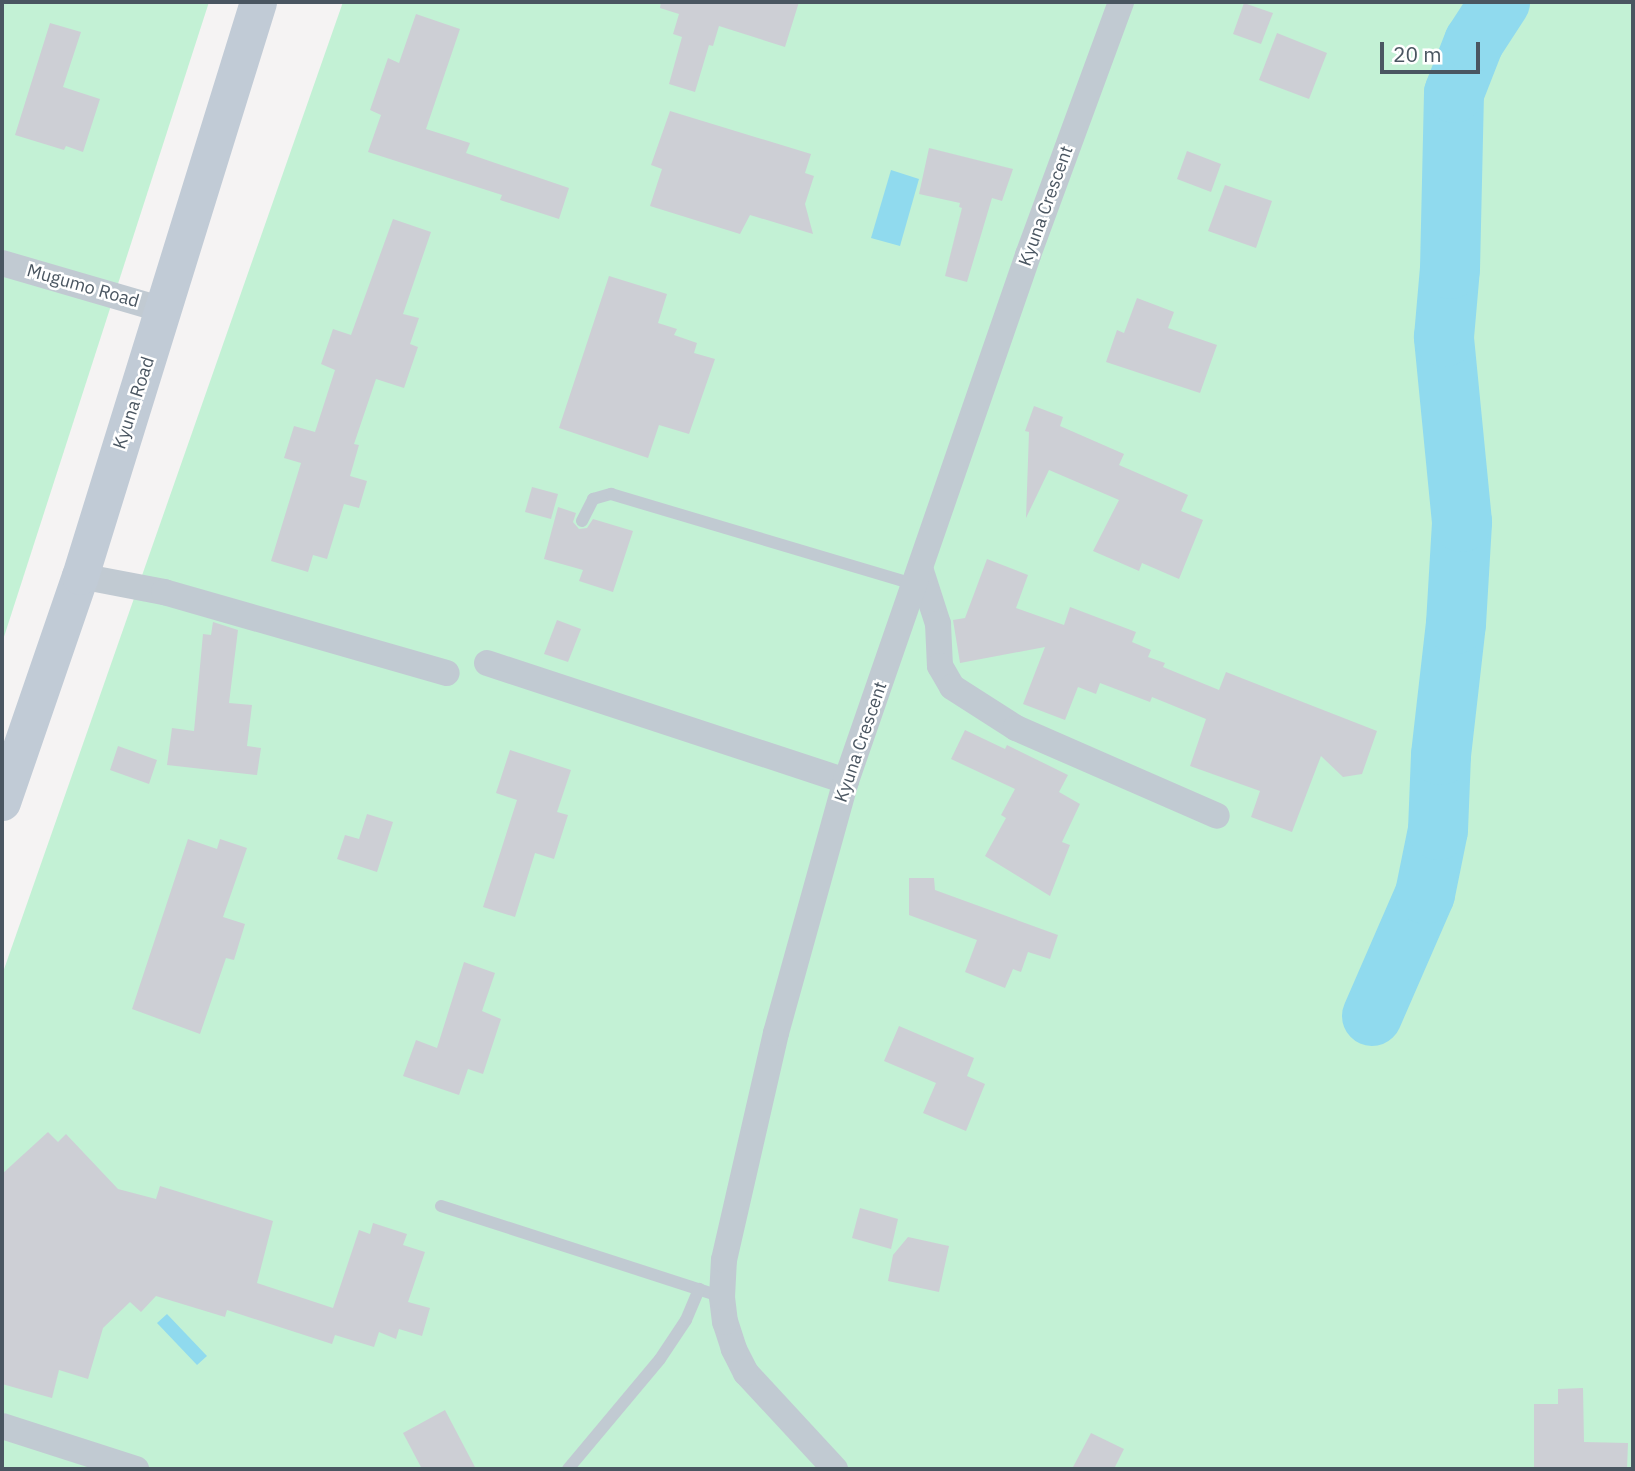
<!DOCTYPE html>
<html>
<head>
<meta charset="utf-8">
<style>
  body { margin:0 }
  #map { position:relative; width:1635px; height:1471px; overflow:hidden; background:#f5f3f3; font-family:"IBM Plex Sans",sans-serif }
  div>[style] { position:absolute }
  .green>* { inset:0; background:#c3f1d5 }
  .water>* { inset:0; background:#90daee }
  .river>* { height:60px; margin:-30px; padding:0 30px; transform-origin:30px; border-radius:30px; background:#90daee }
  .building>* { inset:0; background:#cdcfd5 }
  .service>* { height:12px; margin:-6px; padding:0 6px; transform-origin:6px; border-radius:6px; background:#c1cad2 }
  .minor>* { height:26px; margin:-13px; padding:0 13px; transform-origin:13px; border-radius:13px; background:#c1cad2 }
  .secondary>* { height:37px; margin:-18.5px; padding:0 18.5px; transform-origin:18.5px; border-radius:18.5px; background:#c1cbd6 }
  span { translate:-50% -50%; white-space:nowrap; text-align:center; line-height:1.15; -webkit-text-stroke:5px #fff; paint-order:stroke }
  .street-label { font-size:18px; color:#4a5661 }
  .frame { position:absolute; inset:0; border:4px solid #4a5661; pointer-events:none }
  .scale { position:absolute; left:1380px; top:42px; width:100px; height:32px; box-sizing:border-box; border:4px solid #4a5661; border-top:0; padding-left:9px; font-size:21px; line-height:24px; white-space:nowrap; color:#4a5661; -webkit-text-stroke:5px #fff; paint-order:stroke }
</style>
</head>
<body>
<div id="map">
  <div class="green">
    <i style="clip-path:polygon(2px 2px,209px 2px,2px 643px)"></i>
    <i style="clip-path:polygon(343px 2px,1633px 2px,1633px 1469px,2px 1469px,2px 975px)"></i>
  </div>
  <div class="water">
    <i style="clip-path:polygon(891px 170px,919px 179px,900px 246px,871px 238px)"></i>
    <i style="clip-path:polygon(167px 1314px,207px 1356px,197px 1365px,157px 1323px)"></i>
  </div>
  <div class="river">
    <i style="left:1372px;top:1016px;width:133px;rotate:-66.5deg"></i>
    <i style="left:1425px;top:894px;width:65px;rotate:-78.5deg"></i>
    <i style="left:1438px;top:830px;width:75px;rotate:-87.7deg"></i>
    <i style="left:1441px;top:755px;width:132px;rotate:-83.5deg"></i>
    <i style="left:1456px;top:624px;width:102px;rotate:-86.6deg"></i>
    <i style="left:1462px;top:522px;width:186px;rotate:-95.6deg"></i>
    <i style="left:1444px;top:337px;width:68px;rotate:-85deg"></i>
    <i style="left:1450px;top:269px;width:176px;rotate:-88.7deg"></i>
    <i style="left:1454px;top:93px;width:55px;rotate:-68.6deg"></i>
    <i style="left:1474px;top:42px;width:48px;rotate:-57deg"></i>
  </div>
  <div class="building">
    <i style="clip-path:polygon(661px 2px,799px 2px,785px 47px,719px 26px,713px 46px,709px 45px,695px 92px,669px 84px,682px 37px,673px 34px,679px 14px,660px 8px)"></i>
    <i style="clip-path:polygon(1244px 3px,1273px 13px,1261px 44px,1233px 34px)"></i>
    <i style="clip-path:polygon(416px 14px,460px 29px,426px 129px,470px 143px,466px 153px,569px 188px,559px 219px,500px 200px,502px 195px,368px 152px,381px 115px,370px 110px,388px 58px,399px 63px)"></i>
    <i style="clip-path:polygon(50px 23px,81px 32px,63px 87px,100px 99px,83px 152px,66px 146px,64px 150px,15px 135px)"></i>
    <i style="clip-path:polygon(1277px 33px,1327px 53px,1309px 99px,1259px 80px)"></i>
    <i style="clip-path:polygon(670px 111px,811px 154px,805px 173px,814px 176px,805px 204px,813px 234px,750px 215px,740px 234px,650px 206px,662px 169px,651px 165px)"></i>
    <i style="clip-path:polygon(929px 148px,1013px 169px,1002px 201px,992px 198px,967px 282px,945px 276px,962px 208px,959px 207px,960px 203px,919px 194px)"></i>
    <i style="clip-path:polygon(1187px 151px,1221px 164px,1211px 192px,1177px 179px)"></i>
    <i style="clip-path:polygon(1225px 185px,1272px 201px,1256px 248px,1208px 231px)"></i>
    <i style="clip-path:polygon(393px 219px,431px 232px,403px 314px,419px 318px,410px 344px,418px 347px,404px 388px,376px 379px,354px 444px,359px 445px,350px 476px,367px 481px,359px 508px,344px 504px,327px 559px,313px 555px,308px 572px,271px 561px,301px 463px,284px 458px,294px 426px,315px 432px,335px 370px,321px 364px,333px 329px,351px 335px)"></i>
    <i style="clip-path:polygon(609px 276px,667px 294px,658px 323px,677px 329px,674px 335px,697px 343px,694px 353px,715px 359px,689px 434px,659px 425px,648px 458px,559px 428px)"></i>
    <i style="clip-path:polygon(1137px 298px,1174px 312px,1168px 328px,1217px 345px,1200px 393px,1106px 362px,1117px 330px,1124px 333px)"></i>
    <i style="clip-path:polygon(1034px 406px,1063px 417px,1060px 426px,1124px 454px,1119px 465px,1188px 495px,1181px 511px,1203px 520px,1179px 579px,1142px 563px,1139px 571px,1093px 551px,1119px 500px,1049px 470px,1026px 518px,1029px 432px,1025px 431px)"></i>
    <i style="clip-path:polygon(532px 487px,558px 494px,551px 519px,525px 512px)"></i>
    <i style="clip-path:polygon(558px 507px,576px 513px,573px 522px,579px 529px,587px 528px,593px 519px,633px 531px,613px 592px,579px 581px,583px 570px,544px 559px)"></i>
    <i style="clip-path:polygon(987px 559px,1028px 575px,1016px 608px,1064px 625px,1070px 607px,1136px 632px,1132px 642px,1151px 650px,1148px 657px,1165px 663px,1163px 667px,1219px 690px,1226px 672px,1377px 731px,1362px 774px,1343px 777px,1321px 756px,1292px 832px,1251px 817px,1260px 791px,1190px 766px,1206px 719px,1152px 697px,1150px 702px,1100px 683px,1096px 694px,1078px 687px,1065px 720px,1023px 704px,1045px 647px,960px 663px,953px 620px,965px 618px)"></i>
    <i style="clip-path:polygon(557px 620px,581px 629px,568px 662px,544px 654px)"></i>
    <i style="clip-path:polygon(213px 622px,238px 630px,229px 703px,252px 705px,247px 746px,261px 748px,257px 775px,167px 765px,172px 728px,194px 731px,203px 634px,211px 635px)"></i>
    <i style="clip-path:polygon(965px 730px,1005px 749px,1007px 745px,1068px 775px,1059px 792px,1080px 804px,1062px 842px,1070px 845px,1050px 896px,985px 856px,1006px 818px,1001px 815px,1015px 789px,951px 759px)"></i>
    <i style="clip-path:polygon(118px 746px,157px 760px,149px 784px,110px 770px)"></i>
    <i style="clip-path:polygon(510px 750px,571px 770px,557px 812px,568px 815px,554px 859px,535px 853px,515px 917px,483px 907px,517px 800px,496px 793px)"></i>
    <i style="clip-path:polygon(367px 814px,393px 822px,377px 872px,337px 859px,345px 835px,359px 839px)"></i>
    <i style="clip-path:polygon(188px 839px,217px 849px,220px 839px,247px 848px,223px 917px,245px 924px,234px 960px,226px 958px,200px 1034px,132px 1009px)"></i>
    <i style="clip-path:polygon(909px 878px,934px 878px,935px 890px,1058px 935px,1050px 959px,1028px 952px,1021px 972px,1013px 969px,1005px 988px,965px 972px,977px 940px,909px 915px)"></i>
    <i style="clip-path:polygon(464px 962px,495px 973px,482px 1011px,501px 1019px,483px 1074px,468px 1069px,459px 1095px,403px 1076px,416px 1040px,437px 1048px)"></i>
    <i style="clip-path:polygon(899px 1026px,974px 1058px,967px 1076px,985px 1084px,966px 1131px,923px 1113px,936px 1083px,884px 1061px)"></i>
    <i style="clip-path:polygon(48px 1132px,58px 1142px,66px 1134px,118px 1189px,156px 1199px,160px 1186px,273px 1221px,257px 1283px,333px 1308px,359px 1230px,370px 1234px,373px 1223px,407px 1234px,403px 1245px,425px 1252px,408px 1302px,430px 1308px,422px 1336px,399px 1329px,396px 1339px,379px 1332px,374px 1347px,335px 1335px,332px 1344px,227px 1310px,225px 1317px,156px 1296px,141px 1312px,130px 1302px,103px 1328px,88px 1379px,59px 1370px,52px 1398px,2px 1384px,2px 1174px)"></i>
    <i style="clip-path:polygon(860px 1208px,898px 1219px,891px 1249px,852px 1238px)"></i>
    <i style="clip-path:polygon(908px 1237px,949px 1246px,939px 1292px,888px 1281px,893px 1255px)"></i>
    <i style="clip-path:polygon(1583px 1388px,1584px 1442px,1628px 1443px,1627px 1469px,1534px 1469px,1534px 1404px,1558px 1404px,1558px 1389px)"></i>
    <i style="clip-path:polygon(445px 1410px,476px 1469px,422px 1469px,403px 1433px)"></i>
    <i style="clip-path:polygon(1091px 1433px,1124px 1449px,1114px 1469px,1072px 1469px)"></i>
  </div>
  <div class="service">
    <i style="left:582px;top:521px;width:25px;rotate:-63deg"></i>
    <i style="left:593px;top:499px;width:19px;rotate:-16deg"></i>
    <i style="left:611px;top:494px;width:318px;rotate:16.6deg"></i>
    <i style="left:441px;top:1206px;width:295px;rotate:17.9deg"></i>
    <i style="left:568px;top:1469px;width:143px;rotate:-50.1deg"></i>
    <i style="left:660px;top:1359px;width:47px;rotate:-56.3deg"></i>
    <i style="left:686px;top:1320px;width:34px;rotate:-67deg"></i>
  </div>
  <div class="minor">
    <i style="left:2px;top:263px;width:169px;rotate:16.2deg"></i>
    <i style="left:921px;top:571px;width:56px;rotate:72.2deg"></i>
    <i style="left:938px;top:624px;width:42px;rotate:87.3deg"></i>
    <i style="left:940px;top:666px;width:24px;rotate:60deg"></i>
    <i style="left:952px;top:687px;width:76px;rotate:32.6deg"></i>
    <i style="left:1016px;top:728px;width:219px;rotate:23.6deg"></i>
    <i style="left:80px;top:576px;width:86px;rotate:10.8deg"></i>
    <i style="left:164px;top:592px;width:294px;rotate:16deg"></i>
    <i style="left:487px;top:663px;width:378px;rotate:18.2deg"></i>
    <i style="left:2px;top:1426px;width:141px;rotate:17.8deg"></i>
    <i style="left:835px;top:1469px;width:131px;rotate:-132.8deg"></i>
    <i style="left:746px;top:1373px;width:27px;rotate:-117deg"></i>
    <i style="left:734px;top:1349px;width:28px;rotate:-108deg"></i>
    <i style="left:725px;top:1322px;width:25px;rotate:-97deg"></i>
    <i style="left:722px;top:1297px;width:37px;rotate:-87deg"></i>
    <i style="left:724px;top:1260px;width:233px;rotate:-77.1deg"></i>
    <i style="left:776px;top:1033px;width:262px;rotate:-74.5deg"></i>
    <i style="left:846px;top:781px;width:557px;rotate:-70.91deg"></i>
    <i style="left:1028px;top:255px;width:270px;rotate:-69.8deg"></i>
  </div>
  <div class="secondary">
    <i style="left:2px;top:802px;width:239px;rotate:-71deg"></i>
    <i style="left:80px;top:576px;width:601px;rotate:-72.77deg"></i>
  </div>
  <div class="street-label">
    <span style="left:1046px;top:206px;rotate:-70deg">Kyuna Crescent</span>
    <span style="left:83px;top:286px;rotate:16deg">Mugumo Road</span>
    <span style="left:134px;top:403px;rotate:-72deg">Kyuna Road</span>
    <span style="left:861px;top:742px;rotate:-71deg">Kyuna Crescent</span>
  </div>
  <div class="frame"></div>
  <div class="scale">20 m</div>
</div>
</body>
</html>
